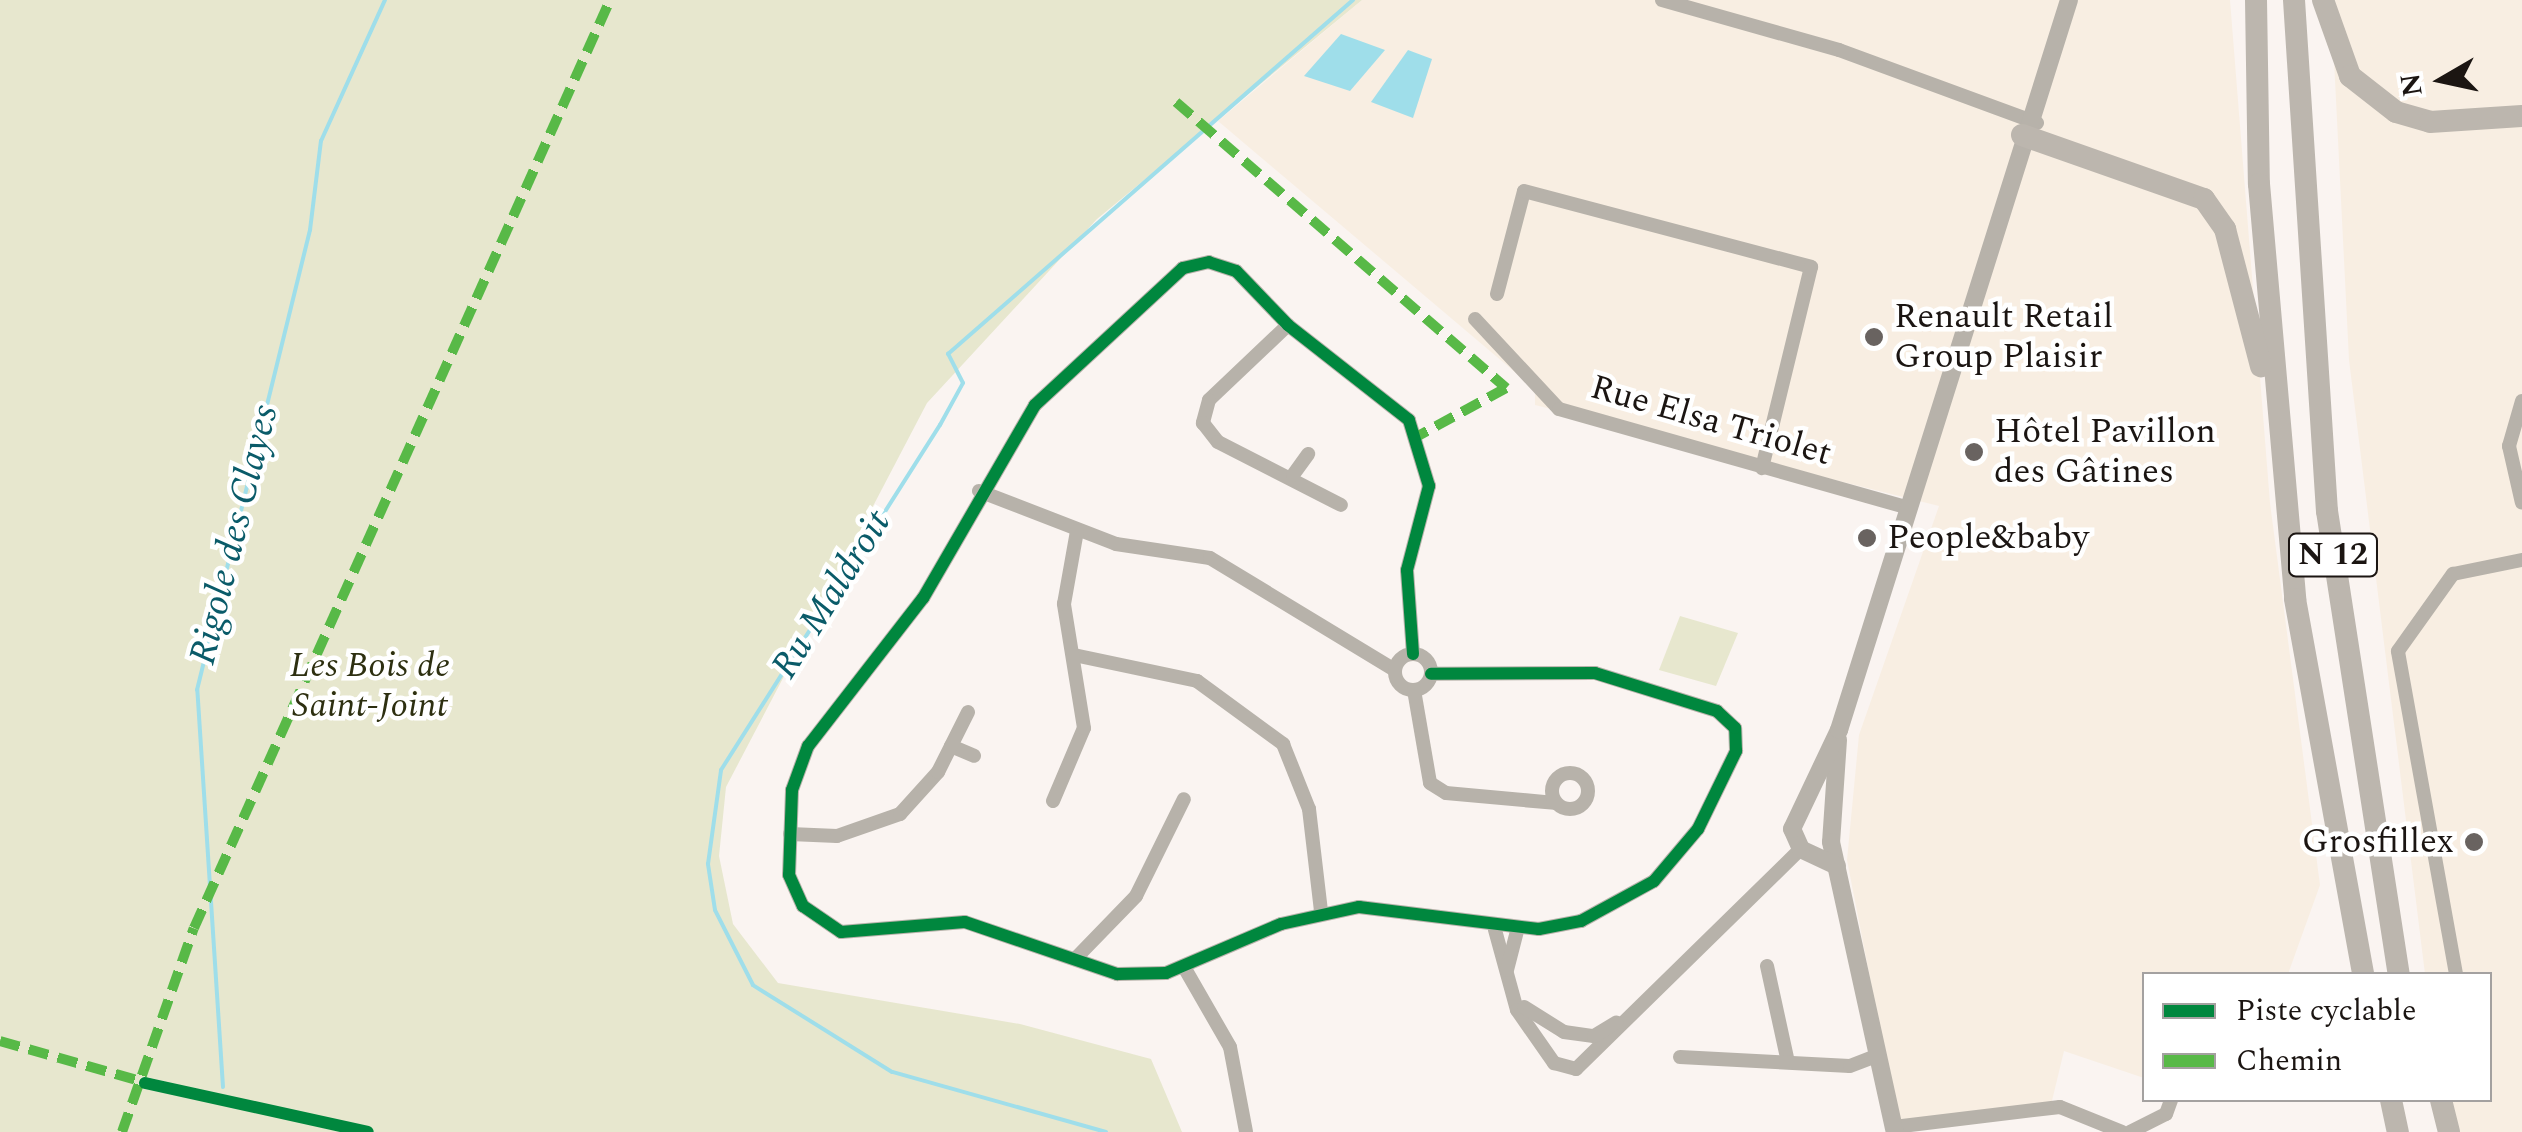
<!DOCTYPE html>
<html>
<head>
<meta charset="utf-8">
<style>
  body { margin:0 }
  #map { position:relative; width:2522px; height:1132px; overflow:hidden; background:#faf4f1; font-family:Spectral,serif }
  div>[style] { position:absolute }
  .industrial>* { inset:0; background:#f8eee2 }
  .green>* { inset:0; background:#e7e7ce }
  .water>* { inset:0; background:#9fdeea }
  .stream>* { height:4px; margin:-2px; padding:0 2px; transform-origin:2px; border-radius:2px; background:#9fdeea }
  .minor>* { height:14px; margin:-7px; padding:0 7px; transform-origin:7px; border-radius:7px; background:#b7b2aa }
  .minor>.ring { margin:-7px; padding:0; box-sizing:content-box; background:none; border:14px solid #b7b2aa; border-radius:50% }
  .tertiary>* { height:18px; margin:-9px; padding:0 9px; transform-origin:9px; border-radius:9px; background:#b7b2aa }
  .trunk>* { height:22px; margin:-11px; padding:0 11px; transform-origin:11px; border-radius:11px; background:#bcb6ae }
  .quiet>* { height:10px; margin-top:-5px; transform-origin:0; background:repeating-linear-gradient(90deg,#58b947 0 20px,transparent 0 30px) }
  .cycleway>* { height:12px; margin:-6px; padding:0 6px; transform-origin:6px; border-radius:6px; background:#00873e }
  .dots>* { width:28px; height:28px; translate:-50% -50%; box-sizing:border-box; border:5px solid #fff; border-radius:50% }
  span { translate:-50% -50%; white-space:nowrap; text-align:center; line-height:1.15; -webkit-text-stroke:9px #fff; paint-order:stroke }
  .shield-label span { padding:2px 8px; background:#fff; border:2px solid; border-radius:8px; -webkit-text-stroke-width:0 }
  .shield-label { font-size:32px; color:#1b1512; font-weight:700 }
  .poi-label { font-size:35px; color:#1b1512 }
  .left { translate:0 -50%; text-align:left }
  .right { translate:-100% -50%; text-align:right }
  .street-label { font-size:35px; color:#1b1512 }
  .park-label { font-size:35px; color:#2d2f10; font-style:italic }
  .water-label { font-size:38px; color:#0a5b69; font-style:italic }
  .legend { position:absolute; left:2142px; top:972px; width:350px; height:130px; box-sizing:border-box; background:#fff; border:2px solid #a4a1a0; margin:0; padding:12px 18px; list-style:none; font-size:30px; color:#1b1512 }
  .legend li { display:flex; align-items:center; gap:20px; height:50px }
  .legend b { width:50px; border:2px solid #a4a1a0 }
  .north { position:absolute; left:2392px; top:30px; width:100px; height:100px; -webkit-text-stroke:8px #fff; paint-order:stroke; rotate:261deg; font-size:28px; font-weight:700; line-height:40px; text-align:center; color:#1b1512 }
  .north::after { content:''; display:block; margin:auto; width:35px; height:45px; background:#1b1512; clip-path:polygon(50% 0,100% 100%,50% 72%,0 100%) }
</style>
</head>
<body>
<div id="map">
  <div class="industrial">
    <i style="clip-path:polygon(1362px 0,2230px 0,2270px 503px,2320px 885px,2288px 974px,2144px 974px,2144px 1078px,2064px 1051px,2050px 1109px,1900px 1132px,1847px 860px,1859px 735px,1939px 506px,1535px 405px,1535px 389px,1218px 121px)"></i>
    <i style="clip-path:polygon(2331px 0,2522px 0,2522px 1132px,2456px 1132px,2447px 1100px,2490px 1100px,2490px 974px,2425px 974px,2349px 360px)"></i>
  </div>
  <div class="green">
    <i style="clip-path:polygon(0 0,1362px 0,1097px 219px,927px 403px,726px 787px,719px 856px,733px 924px,778px 983px,1020px 1024px,1151px 1059px,1182px 1132px,0 1132px)"></i>
    <i style="clip-path:polygon(1680px 616px,1738px 633px,1716px 686px,1659px 670px)"></i>
  </div>
  <div class="water">
    <i style="clip-path:polygon(1341px 34px,1385px 50px,1350px 91px,1304px 76px)"></i>
    <i style="clip-path:polygon(1408px 50px,1432px 59px,1413px 118px,1371px 102px)"></i>
  </div>
  <div class="stream">
    <i style="left:223px;top:1087px;width:398px;rotate:-93.7deg"></i>
    <i style="left:197px;top:690px;width:474px;rotate:-76.2deg"></i>
    <i style="left:310px;top:230px;width:90px;rotate:-83deg"></i>
    <i style="left:321px;top:141px;width:155px;rotate:-65.6deg"></i>
    <i style="left:1106px;top:1132px;width:222px;rotate:-164.3deg"></i>
    <i style="left:892px;top:1072px;width:164px;rotate:-148deg"></i>
    <i style="left:753px;top:985px;width:84px;rotate:-116.9deg"></i>
    <i style="left:715px;top:910px;width:47px;rotate:-98.7deg"></i>
    <i style="left:708px;top:864px;width:95px;rotate:-82.1deg"></i>
    <i style="left:721px;top:770px;width:409px;rotate:-57.6deg"></i>
    <i style="left:940px;top:425px;width:48px;rotate:-61.3deg"></i>
    <i style="left:963px;top:383px;width:33px;rotate:-117deg"></i>
    <i style="left:948px;top:354px;width:538px;rotate:-41.16deg"></i>
  </div>
  <div class="minor">
    <i style="left:1662px;top:0;width:184px;rotate:15.8deg"></i>
    <i style="left:1839px;top:50px;width:211px;rotate:20.2deg"></i>
    <i style="left:1497px;top:294px;width:106px;rotate:-75.3deg"></i>
    <i style="left:1524px;top:191px;width:297px;rotate:14.8deg"></i>
    <i style="left:1811px;top:267px;width:207px;rotate:103.7deg"></i>
    <i style="left:1475px;top:319px;width:123px;rotate:47deg"></i>
    <i style="left:1559px;top:409px;width:363px;rotate:15.8deg"></i>
    <i style="left:1288px;top:325px;width:109px;rotate:136.5deg"></i>
    <i style="left:1209px;top:400px;width:24px;rotate:105deg"></i>
    <i style="left:1203px;top:423px;width:24px;rotate:52deg"></i>
    <i style="left:1218px;top:442px;width:138px;rotate:27.1deg"></i>
    <i style="left:2522px;top:401px;width:47px;rotate:106.1deg"></i>
    <i style="left:2509px;top:446px;width:58px;rotate:77.2deg"></i>
    <i style="left:1293px;top:475px;width:26px;rotate:-54deg"></i>
    <i style="left:979px;top:491px;width:147px;rotate:21.1deg"></i>
    <i style="left:1116px;top:544px;width:95px;rotate:8.5deg"></i>
    <i style="left:1210px;top:558px;width:216px;rotate:31.2deg"></i>
    <i style="left:1413px;top:654px;width:84px;rotate:-94.1deg"></i>
    <i style="left:1407px;top:570px;width:87px;rotate:-75.3deg"></i>
    <i style="left:1429px;top:486px;width:69px;rotate:-106.9deg"></i>
    <i style="left:1409px;top:420px;width:154px;rotate:-141.9deg"></i>
    <i style="left:1288px;top:325px;width:75px;rotate:-133.9deg"></i>
    <i style="left:1236px;top:271px;width:28px;rotate:-162deg"></i>
    <i style="left:1209px;top:262px;width:27px;rotate:167deg"></i>
    <i style="left:1183px;top:268px;width:202px;rotate:137.2deg"></i>
    <i style="left:1035px;top:405px;width:223px;rotate:120.1deg"></i>
    <i style="left:923px;top:598px;width:187px;rotate:127.8deg"></i>
    <i style="left:808px;top:746px;width:47px;rotate:110deg"></i>
    <i style="left:792px;top:790px;width:85px;rotate:92deg"></i>
    <i style="left:789px;top:875px;width:34px;rotate:66deg"></i>
    <i style="left:803px;top:906px;width:46px;rotate:34.4deg"></i>
    <i style="left:841px;top:932px;width:124px;rotate:-4.6deg"></i>
    <i style="left:965px;top:922px;width:161px;rotate:18.9deg"></i>
    <i style="left:1117px;top:974px;width:49px;rotate:-1.2deg"></i>
    <i style="left:1166px;top:973px;width:125px;rotate:-23.1deg"></i>
    <i style="left:1281px;top:924px;width:80px;rotate:-12.3deg"></i>
    <i style="left:1359px;top:907px;width:181px;rotate:7deg"></i>
    <i style="left:1539px;top:929px;width:43px;rotate:-10.8deg"></i>
    <i style="left:1581px;top:921px;width:83px;rotate:-28.7deg"></i>
    <i style="left:1654px;top:881px;width:68px;rotate:-49.8deg"></i>
    <i style="left:1698px;top:829px;width:87px;rotate:-64deg"></i>
    <i style="left:1736px;top:751px;width:23px;rotate:-92deg"></i>
    <i style="left:1735px;top:728px;width:25px;rotate:-137deg"></i>
    <i style="left:1717px;top:711px;width:128px;rotate:-162.7deg"></i>
    <i style="left:1595px;top:673px;width:164px;rotate:179.7deg"></i>
    <i class="ring" style="left:1395px;top:654px;width:22px;height:22px"></i>
    <i style="left:1074px;top:655px;width:126px;rotate:11.9deg"></i>
    <i style="left:1197px;top:681px;width:107px;rotate:36.2deg"></i>
    <i style="left:1283px;top:744px;width:70px;rotate:68.2deg"></i>
    <i style="left:1309px;top:809px;width:103px;rotate:83.3deg"></i>
    <i style="left:1414px;top:690px;width:94px;rotate:80.2deg"></i>
    <i style="left:1430px;top:783px;width:19px;rotate:32deg"></i>
    <i style="left:1446px;top:793px;width:109px;rotate:5.2deg"></i>
    <i style="left:951px;top:746px;width:25px;rotate:23deg"></i>
    <i class="ring" style="left:1552px;top:773px;width:22px;height:22px"></i>
    <i style="left:1053px;top:801px;width:79px;rotate:-67deg"></i>
    <i style="left:1084px;top:728px;width:126px;rotate:-99.2deg"></i>
    <i style="left:1064px;top:604px;width:74px;rotate:-79.9deg"></i>
    <i style="left:790px;top:834px;width:47px;rotate:2.4deg"></i>
    <i style="left:837px;top:836px;width:67px;rotate:-19.2deg"></i>
    <i style="left:900px;top:814px;width:57px;rotate:-47.9deg"></i>
    <i style="left:938px;top:772px;width:67px;rotate:-63.4deg"></i>
    <i style="left:1495px;top:930px;width:83px;rotate:74.6deg"></i>
    <i style="left:1517px;top:1010px;width:65px;rotate:55.1deg"></i>
    <i style="left:1554px;top:1063px;width:23px;rotate:15deg"></i>
    <i style="left:1576px;top:1069px;width:315px;rotate:-44.4deg"></i>
    <i style="left:1075px;top:959px;width:88px;rotate:-45.9deg"></i>
    <i style="left:1136px;top:896px;width:108px;rotate:-63.7deg"></i>
    <i style="left:1767px;top:966px;width:98px;rotate:77.7deg"></i>
    <i style="left:1184px;top:967px;width:92px;rotate:60.1deg"></i>
    <i style="left:1230px;top:1047px;width:86px;rotate:79.3deg"></i>
    <i style="left:1507px;top:970px;width:40px;rotate:-75.6deg"></i>
    <i style="left:2456px;top:974px;width:328px;rotate:-100.2deg"></i>
    <i style="left:2398px;top:651px;width:95px;rotate:-54.5deg"></i>
    <i style="left:2453px;top:574px;width:70px;rotate:-11.5deg"></i>
    <i style="left:1524px;top:1007px;width:47px;rotate:32deg"></i>
    <i style="left:1564px;top:1032px;width:30px;rotate:8deg"></i>
    <i style="left:1594px;top:1036px;width:26px;rotate:-31deg"></i>
    <i style="left:1680px;top:1057px;width:170px;rotate:3deg"></i>
    <i style="left:1850px;top:1066px;width:31px;rotate:-21deg"></i>
    <i style="left:1894px;top:1127px;width:167px;rotate:-6.9deg"></i>
    <i style="left:2060px;top:1107px;width:67px;rotate:22deg"></i>
    <i style="left:2130px;top:1132px;width:40px;rotate:-26.6deg"></i>
    <i style="left:2166px;top:1114px;width:15px;rotate:-70deg"></i>
  </div>
  <div class="tertiary">
    <i style="left:1838px;top:740px;width:102px;rotate:93.9deg"></i>
    <i style="left:1831px;top:842px;width:297px;rotate:77.6deg"></i>
    <i style="left:1837px;top:866px;width:40px;rotate:-155deg"></i>
    <i style="left:1801px;top:849px;width:22px;rotate:-114deg"></i>
    <i style="left:1792px;top:829px;width:110px;rotate:-64.6deg"></i>
    <i style="left:1839px;top:730px;width:765px;rotate:-72.51deg"></i>
  </div>
  <div class="trunk">
    <i style="left:2256px;top:0;width:184px;rotate:89.1deg"></i>
    <i style="left:2259px;top:184px;width:417px;rotate:85deg"></i>
    <i style="left:2295px;top:599px;width:381px;rotate:79.7deg"></i>
    <i style="left:2294px;top:0;width:512px;rotate:86.31deg"></i>
    <i style="left:2327px;top:511px;width:469px;rotate:81.2deg"></i>
    <i style="left:2323px;top:0;width:81px;rotate:70.4deg"></i>
    <i style="left:2350px;top:76px;width:58px;rotate:38deg"></i>
    <i style="left:2396px;top:112px;width:35px;rotate:16deg"></i>
    <i style="left:2430px;top:122px;width:92px;rotate:-3.7deg"></i>
    <i style="left:2022px;top:135px;width:193px;rotate:19.4deg"></i>
    <i style="left:2204px;top:199px;width:37px;rotate:55deg"></i>
    <i style="left:2225px;top:229px;width:142px;rotate:75.3deg"></i>
    <i style="left:2391px;top:1100px;width:33px;rotate:78deg"></i>
    <i style="left:2441px;top:1100px;width:33px;rotate:76deg"></i>
  </div>
  <div class="quiet">
    <i style="left:1176px;top:102px;width:437px;rotate:40.9deg"></i>
    <i style="left:1506px;top:388px;width:100px;rotate:151.4deg"></i>
    <i style="left:0;top:1041px;width:160px;rotate:15.9deg"></i>
    <i style="left:122px;top:1132px;width:216px;rotate:-70.6deg"></i>
    <i style="left:194px;top:928px;width:1017px;rotate:-65.85deg"></i>
  </div>
  <div class="cycleway">
    <i style="left:1413px;top:654px;width:84px;rotate:-94.1deg"></i>
    <i style="left:1407px;top:570px;width:87px;rotate:-75.3deg"></i>
    <i style="left:1429px;top:486px;width:69px;rotate:-106.9deg"></i>
    <i style="left:1409px;top:420px;width:154px;rotate:-141.9deg"></i>
    <i style="left:1288px;top:325px;width:75px;rotate:-133.9deg"></i>
    <i style="left:1236px;top:271px;width:28px;rotate:-162deg"></i>
    <i style="left:1209px;top:262px;width:27px;rotate:167deg"></i>
    <i style="left:1183px;top:268px;width:202px;rotate:137.2deg"></i>
    <i style="left:1035px;top:405px;width:223px;rotate:120.1deg"></i>
    <i style="left:923px;top:598px;width:187px;rotate:127.8deg"></i>
    <i style="left:808px;top:746px;width:47px;rotate:110deg"></i>
    <i style="left:792px;top:790px;width:85px;rotate:92deg"></i>
    <i style="left:789px;top:875px;width:34px;rotate:66deg"></i>
    <i style="left:803px;top:906px;width:46px;rotate:34.4deg"></i>
    <i style="left:841px;top:932px;width:124px;rotate:-4.6deg"></i>
    <i style="left:965px;top:922px;width:161px;rotate:18.9deg"></i>
    <i style="left:1117px;top:974px;width:49px;rotate:-1.2deg"></i>
    <i style="left:1166px;top:973px;width:125px;rotate:-23.1deg"></i>
    <i style="left:1281px;top:924px;width:80px;rotate:-12.3deg"></i>
    <i style="left:1359px;top:907px;width:181px;rotate:7deg"></i>
    <i style="left:1539px;top:929px;width:43px;rotate:-10.8deg"></i>
    <i style="left:1581px;top:921px;width:83px;rotate:-28.7deg"></i>
    <i style="left:1654px;top:881px;width:68px;rotate:-49.8deg"></i>
    <i style="left:1698px;top:829px;width:87px;rotate:-64deg"></i>
    <i style="left:1736px;top:751px;width:23px;rotate:-92deg"></i>
    <i style="left:1735px;top:728px;width:25px;rotate:-137deg"></i>
    <i style="left:1717px;top:711px;width:128px;rotate:-162.7deg"></i>
    <i style="left:1595px;top:673px;width:164px;rotate:179.7deg"></i>
    <i style="left:145px;top:1083px;width:228px;rotate:12.4deg"></i>
  </div>
  <div class="dots">
    <i style="left:1874px;top:337px;background:#696360"></i>
    <i style="left:1974px;top:452px;background:#696360"></i>
    <i style="left:1867px;top:538px;background:#696360"></i>
    <i style="left:2474px;top:842px;background:#696360"></i>
  </div>
  <div class="shield-label">
    <span style="left:2333px;top:555px">N 12</span>
  </div>
  <div class="poi-label">
    <span class="left" style="left:1894px;top:337px">Renault Retail<br>Group Plaisir</span>
    <span class="left" style="left:1994px;top:452px">Hôtel Pavillon<br>des Gâtines</span>
    <span class="left" style="left:1887px;top:538px">People&amp;baby</span>
    <span class="right" style="left:2454px;top:842px">Grosfillex</span>
  </div>
  <div class="street-label">
    <span style="left:1711px;top:421px;rotate:16deg">Rue Elsa Triolet</span>
  </div>
  <div class="park-label">
    <span style="left:370px;top:686px">Les Bois de<br>Saint-Joint</span>
  </div>
  <div class="water-label">
    <span style="left:235px;top:535px;rotate:-76deg">Rigole des Clayes</span>
    <span style="left:832px;top:595px;rotate:-58deg">Ru Maldroit</span>
  </div>
  <ul class="legend">
  <li><b style="height:12px;background:#00873e"></b>Piste cyclable</li>
  <li><b style="height:12px;background:#58b947"></b>Chemin</li>
  </ul>
  <div class="north">N</div>
</div>
</body>
</html>
